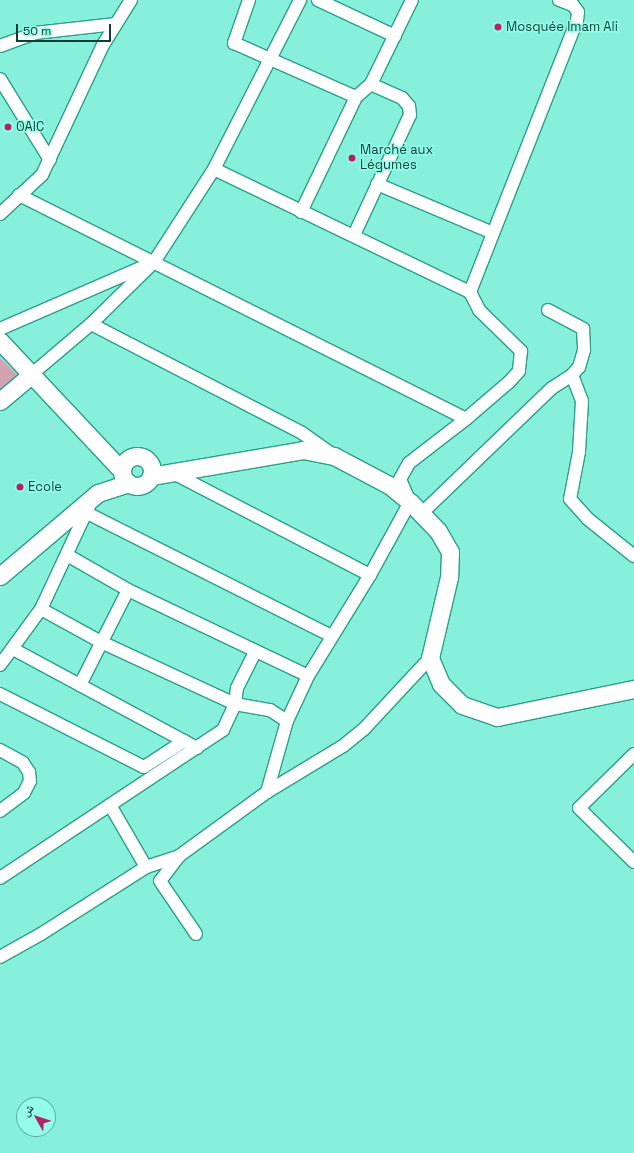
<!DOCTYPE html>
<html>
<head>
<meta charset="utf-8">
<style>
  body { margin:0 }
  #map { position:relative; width:634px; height:1153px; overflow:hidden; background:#86f0da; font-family:"Space Grotesk","Noto Naskh Arabic",sans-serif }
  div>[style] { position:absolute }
  .green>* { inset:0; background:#d2a4b2 }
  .roads { filter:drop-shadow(1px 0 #2b9f8b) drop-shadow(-1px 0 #2b9f8b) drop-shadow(0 1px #2b9f8b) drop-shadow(0 -1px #2b9f8b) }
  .street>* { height:12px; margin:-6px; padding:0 6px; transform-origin:6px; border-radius:6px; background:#fff }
  .secondary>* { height:17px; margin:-8.5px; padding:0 8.5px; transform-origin:8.5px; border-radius:8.5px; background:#fff }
  .secondary>.ring { margin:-8.5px; padding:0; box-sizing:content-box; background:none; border:17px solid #fff; border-radius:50% }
  .dots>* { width:11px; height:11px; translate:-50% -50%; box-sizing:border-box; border:2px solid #93fde7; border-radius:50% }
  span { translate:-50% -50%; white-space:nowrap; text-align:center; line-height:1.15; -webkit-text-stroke:3px #93fde7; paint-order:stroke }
  .poi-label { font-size:13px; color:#0f3e36 }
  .left { translate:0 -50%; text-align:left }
  .north { position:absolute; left:16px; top:1097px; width:40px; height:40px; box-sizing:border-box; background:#93fde7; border:1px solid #5eb1a0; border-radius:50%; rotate:309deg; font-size:11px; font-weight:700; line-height:16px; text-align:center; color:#0f3e36 }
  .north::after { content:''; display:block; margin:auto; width:14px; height:18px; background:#af2564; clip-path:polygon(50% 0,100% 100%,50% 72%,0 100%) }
  .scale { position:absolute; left:16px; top:24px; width:95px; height:18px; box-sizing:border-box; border:2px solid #0f3e36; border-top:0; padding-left:5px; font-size:12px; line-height:14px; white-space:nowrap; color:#0f3e36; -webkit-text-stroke:3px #93fde7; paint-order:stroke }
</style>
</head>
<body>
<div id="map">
  <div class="green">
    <i style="clip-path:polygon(0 358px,21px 378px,0 396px)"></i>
  </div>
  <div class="roads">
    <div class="street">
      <i style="left:249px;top:0;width:46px;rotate:109.2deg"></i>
      <i style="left:234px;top:43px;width:133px;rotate:23.9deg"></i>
      <i style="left:318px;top:0;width:85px;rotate:25.1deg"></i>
      <i style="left:0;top:46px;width:37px;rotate:-20deg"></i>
      <i style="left:35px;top:33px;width:81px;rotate:-6.4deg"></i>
      <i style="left:0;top:79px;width:95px;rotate:58.3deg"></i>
      <i style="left:214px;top:169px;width:284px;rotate:25.7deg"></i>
      <i style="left:470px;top:292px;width:20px;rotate:63deg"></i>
      <i style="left:479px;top:310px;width:59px;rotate:44.3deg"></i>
      <i style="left:521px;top:351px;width:20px;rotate:96deg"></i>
      <i style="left:519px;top:371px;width:15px;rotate:132deg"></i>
      <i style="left:509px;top:382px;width:57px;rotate:139.3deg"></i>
      <i style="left:466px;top:419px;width:72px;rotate:142.3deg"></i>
      <i style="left:409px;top:463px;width:18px;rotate:119deg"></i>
      <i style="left:400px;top:479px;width:25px;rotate:67deg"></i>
      <i style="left:410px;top:502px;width:83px;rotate:118.7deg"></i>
      <i style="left:370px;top:575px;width:119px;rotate:121.5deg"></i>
      <i style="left:308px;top:676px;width:50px;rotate:115deg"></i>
      <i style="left:287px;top:721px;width:74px;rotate:105.7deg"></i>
      <i style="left:377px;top:184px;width:126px;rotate:22.9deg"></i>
      <i style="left:19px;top:195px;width:500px;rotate:26.6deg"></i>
      <i style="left:301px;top:212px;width:127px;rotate:-64.4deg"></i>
      <i style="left:356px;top:97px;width:20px;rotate:-41deg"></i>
      <i style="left:371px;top:84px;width:93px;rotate:-64deg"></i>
      <i style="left:0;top:214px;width:57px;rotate:-42.9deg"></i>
      <i style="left:42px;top:175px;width:144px;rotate:-64.9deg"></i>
      <i style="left:103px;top:45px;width:53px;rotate:-58.1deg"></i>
      <i style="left:354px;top:235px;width:132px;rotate:-65deg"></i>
      <i style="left:410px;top:115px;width:9px;rotate:-96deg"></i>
      <i style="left:409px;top:106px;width:11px;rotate:-131deg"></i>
      <i style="left:402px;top:98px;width:34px;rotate:-156deg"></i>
      <i style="left:470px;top:292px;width:291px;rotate:-68.5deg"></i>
      <i style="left:577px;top:21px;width:9px;rotate:-84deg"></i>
      <i style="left:578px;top:12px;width:9px;rotate:-126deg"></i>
      <i style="left:573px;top:5px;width:15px;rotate:-160deg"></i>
      <i style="left:548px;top:310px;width:40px;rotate:28deg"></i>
      <i style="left:583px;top:329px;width:21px;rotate:87deg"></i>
      <i style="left:584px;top:350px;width:18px;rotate:106deg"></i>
      <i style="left:579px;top:367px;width:11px;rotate:131deg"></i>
      <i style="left:91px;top:324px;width:237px;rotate:27.3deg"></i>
      <i style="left:302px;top:433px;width:38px;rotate:35deg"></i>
      <i style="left:0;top:329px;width:160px;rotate:-23.5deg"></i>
      <i style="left:32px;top:374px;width:77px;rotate:-40.3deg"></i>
      <i style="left:91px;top:324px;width:88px;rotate:-44.5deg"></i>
      <i style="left:154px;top:262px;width:111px;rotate:-57.2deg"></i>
      <i style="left:214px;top:169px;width:190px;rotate:-63deg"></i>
      <i style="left:173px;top:473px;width:222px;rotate:27.4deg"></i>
      <i style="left:85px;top:512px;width:276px;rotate:26.7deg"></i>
      <i style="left:422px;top:513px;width:180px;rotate:-43.9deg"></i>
      <i style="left:552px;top:388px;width:24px;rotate:-33deg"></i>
      <i style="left:572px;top:375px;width:28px;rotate:69deg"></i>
      <i style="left:582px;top:401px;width:51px;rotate:93.4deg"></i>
      <i style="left:579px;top:452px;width:48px;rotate:100.8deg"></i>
      <i style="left:570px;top:499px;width:27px;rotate:48deg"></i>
      <i style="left:588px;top:519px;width:59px;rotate:38.8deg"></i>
      <i style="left:67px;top:555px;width:70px;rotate:29.8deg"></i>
      <i style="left:128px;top:590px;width:199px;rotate:25.5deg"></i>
      <i style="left:41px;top:609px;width:68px;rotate:28.8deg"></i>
      <i style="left:101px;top:642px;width:148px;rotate:24.8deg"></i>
      <i style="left:235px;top:704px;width:16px;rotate:-83deg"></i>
      <i style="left:237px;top:688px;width:40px;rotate:-63.4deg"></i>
      <i style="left:13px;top:649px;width:209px;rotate:28.3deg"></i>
      <i style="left:0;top:665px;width:69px;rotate:-53.8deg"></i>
      <i style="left:41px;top:609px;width:114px;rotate:-65deg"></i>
      <i style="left:80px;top:685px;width:106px;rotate:-63.2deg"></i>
      <i style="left:0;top:694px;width:161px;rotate:26.9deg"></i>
      <i style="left:144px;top:767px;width:48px;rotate:-33deg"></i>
      <i style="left:0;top:750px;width:26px;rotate:29deg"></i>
      <i style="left:23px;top:763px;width:11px;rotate:56deg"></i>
      <i style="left:29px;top:772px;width:9px;rotate:84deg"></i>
      <i style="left:30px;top:781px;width:13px;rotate:117deg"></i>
      <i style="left:24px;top:793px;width:30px;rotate:143deg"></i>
      <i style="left:634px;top:754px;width:77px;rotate:135.5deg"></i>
      <i style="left:579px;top:808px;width:77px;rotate:44.5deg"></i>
      <i style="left:110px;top:805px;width:72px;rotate:59.9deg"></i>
      <i style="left:179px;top:856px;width:31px;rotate:127deg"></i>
      <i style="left:160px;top:881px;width:64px;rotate:55.8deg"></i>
      <i style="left:0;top:878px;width:268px;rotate:-33.6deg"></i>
      <i style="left:223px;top:730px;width:29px;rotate:-65deg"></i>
      <i style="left:235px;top:704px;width:36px;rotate:10deg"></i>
      <i style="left:270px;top:710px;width:20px;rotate:33deg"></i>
      <i style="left:0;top:957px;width:47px;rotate:-29.3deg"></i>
      <i style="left:41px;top:934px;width:125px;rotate:-32.5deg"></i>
      <i style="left:146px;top:867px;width:35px;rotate:-18deg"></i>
      <i style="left:179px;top:856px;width:109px;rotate:-36deg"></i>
      <i style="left:267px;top:792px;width:89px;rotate:-31.2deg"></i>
      <i style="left:343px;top:746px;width:27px;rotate:-39deg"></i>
      <i style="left:364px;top:729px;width:97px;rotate:-47.1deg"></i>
    </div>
    <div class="secondary">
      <i style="left:0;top:341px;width:178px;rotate:46.8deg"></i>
      <i style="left:0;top:401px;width:42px;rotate:-40.2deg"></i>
      <i class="ring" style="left:122px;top:456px;width:13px;height:13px"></i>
      <i style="left:151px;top:476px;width:154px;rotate:-9.7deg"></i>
      <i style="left:303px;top:450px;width:32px;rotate:11deg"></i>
      <i style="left:334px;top:456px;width:62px;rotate:27.8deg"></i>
      <i style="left:389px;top:485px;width:27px;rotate:39deg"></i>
      <i style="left:410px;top:502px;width:40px;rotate:46deg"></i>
      <i style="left:438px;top:531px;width:24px;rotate:60deg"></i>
      <i style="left:450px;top:552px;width:25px;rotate:92deg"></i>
      <i style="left:449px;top:577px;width:83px;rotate:103.2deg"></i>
      <i style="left:430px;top:658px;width:28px;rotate:67deg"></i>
      <i style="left:441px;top:684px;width:30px;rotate:45deg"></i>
      <i style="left:462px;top:705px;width:37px;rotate:19deg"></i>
      <i style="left:497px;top:717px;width:140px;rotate:-11.6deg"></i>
      <i style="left:0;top:576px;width:128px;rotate:-40.3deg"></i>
      <i style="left:98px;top:493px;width:32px;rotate:-18deg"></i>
    </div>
  </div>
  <div class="dots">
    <i style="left:498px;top:27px;background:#af2564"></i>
    <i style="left:8px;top:127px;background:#af2564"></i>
    <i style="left:352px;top:158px;background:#af2564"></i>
    <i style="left:20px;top:487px;background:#af2564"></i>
  </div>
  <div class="poi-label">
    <span class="left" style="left:506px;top:27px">Mosquée Imam Ali</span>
    <span class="left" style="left:16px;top:127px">OAIC</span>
    <span class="left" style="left:360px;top:158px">Marché aux<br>Légumes</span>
    <span class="left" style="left:28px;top:487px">Ecole</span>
  </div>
  <div class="north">ش</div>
  <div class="scale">50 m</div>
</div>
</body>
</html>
